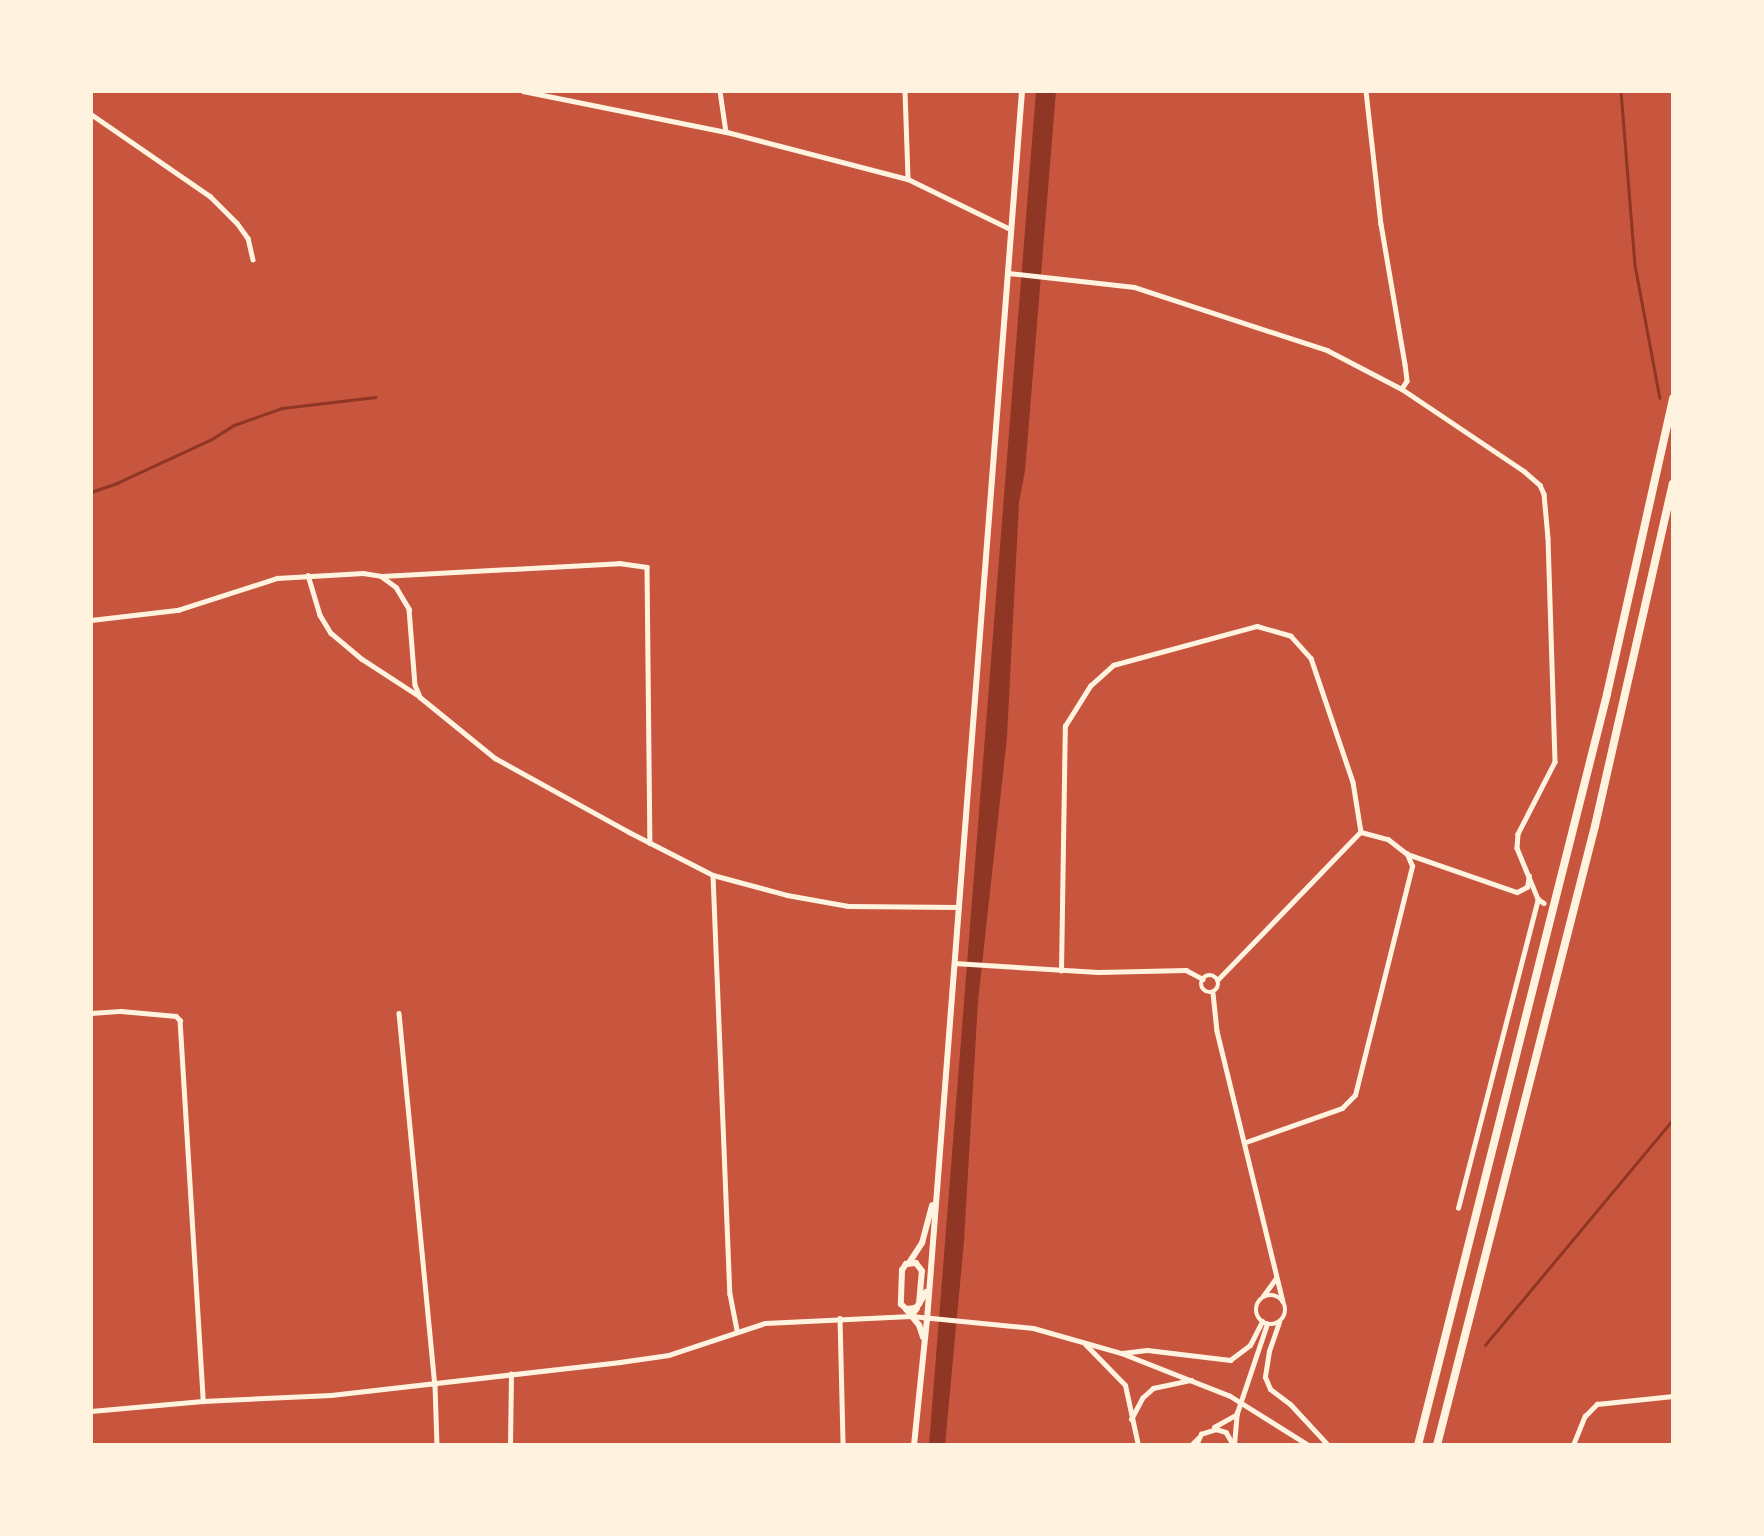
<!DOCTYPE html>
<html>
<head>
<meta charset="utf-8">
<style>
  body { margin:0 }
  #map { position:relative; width:1764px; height:1536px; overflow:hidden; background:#c8553d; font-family:"DejaVu Sans",sans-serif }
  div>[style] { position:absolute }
  .water>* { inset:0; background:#8f3625 }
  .stream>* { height:2.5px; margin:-1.25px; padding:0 1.25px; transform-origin:1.25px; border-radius:1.25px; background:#8f3625 }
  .minor>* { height:4.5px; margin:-2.25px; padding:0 2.25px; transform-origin:2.25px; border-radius:2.25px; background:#fff3e0 }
  .minor>.ring { margin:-2.25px; padding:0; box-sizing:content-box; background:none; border:4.5px solid #fff3e0; border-radius:50% }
  .tertiary>* { height:5px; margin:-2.5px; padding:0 2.5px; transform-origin:2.5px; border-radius:2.5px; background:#fff3e0 }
  .secondary>* { height:6px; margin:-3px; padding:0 3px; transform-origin:3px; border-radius:3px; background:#fff3e0 }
  .motorway>* { height:8px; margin:-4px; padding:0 4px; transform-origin:4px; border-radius:4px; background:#fff3e0 }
  span { translate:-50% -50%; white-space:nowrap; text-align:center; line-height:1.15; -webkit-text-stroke:6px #fff3e0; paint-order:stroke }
  .frame { position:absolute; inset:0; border:93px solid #fff3e0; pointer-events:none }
</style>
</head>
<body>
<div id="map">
  <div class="water">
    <i style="clip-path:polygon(1036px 91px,1056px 91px,1025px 471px,1019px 502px,1007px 737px,978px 1001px,964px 1241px,945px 1445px,929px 1445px)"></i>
  </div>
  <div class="stream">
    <i style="left:1621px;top:91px;width:175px;rotate:85.4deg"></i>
    <i style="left:1635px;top:265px;width:135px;rotate:79.4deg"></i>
    <i style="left:91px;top:492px;width:28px;rotate:-19deg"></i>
    <i style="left:117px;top:483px;width:102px;rotate:-24.8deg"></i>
    <i style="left:210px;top:440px;width:28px;rotate:-32deg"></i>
    <i style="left:234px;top:425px;width:51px;rotate:-19.5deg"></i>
    <i style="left:282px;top:408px;width:94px;rotate:-6.7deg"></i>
    <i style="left:1485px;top:1345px;width:294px;rotate:-50.2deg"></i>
  </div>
  <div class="minor">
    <i style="left:523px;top:91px;width:208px;rotate:11.4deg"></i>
    <i style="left:727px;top:132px;width:187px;rotate:14.6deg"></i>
    <i style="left:908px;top:179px;width:114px;rotate:26.1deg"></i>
    <i style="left:720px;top:91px;width:41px;rotate:81.7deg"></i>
    <i style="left:905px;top:91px;width:88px;rotate:88deg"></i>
    <i style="left:1366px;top:91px;width:134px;rotate:83.6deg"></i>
    <i style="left:1381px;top:224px;width:142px;rotate:80.3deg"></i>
    <i style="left:1405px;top:364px;width:17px;rotate:83deg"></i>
    <i style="left:1407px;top:381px;width:9px;rotate:122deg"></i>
    <i style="left:91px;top:114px;width:145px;rotate:34.6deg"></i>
    <i style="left:210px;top:196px;width:38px;rotate:45deg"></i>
    <i style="left:237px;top:223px;width:19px;rotate:54deg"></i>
    <i style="left:248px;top:238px;width:22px;rotate:77deg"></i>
    <i style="left:1008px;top:273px;width:127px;rotate:6.3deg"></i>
    <i style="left:1134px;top:287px;width:203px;rotate:18.1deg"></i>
    <i style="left:1327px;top:350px;width:85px;rotate:27.5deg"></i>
    <i style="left:1402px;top:389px;width:147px;rotate:33.9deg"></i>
    <i style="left:1524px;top:471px;width:21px;rotate:41deg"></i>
    <i style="left:1540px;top:485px;width:10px;rotate:66deg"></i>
    <i style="left:1544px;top:494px;width:44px;rotate:84.8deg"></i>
    <i style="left:1548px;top:538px;width:224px;rotate:88.2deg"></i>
    <i style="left:1555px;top:762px;width:81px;rotate:117.2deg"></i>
    <i style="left:1518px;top:834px;width:14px;rotate:94deg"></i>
    <i style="left:1517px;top:848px;width:55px;rotate:67.6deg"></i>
    <i style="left:1538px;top:899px;width:7px;rotate:34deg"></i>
    <i style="left:308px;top:575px;width:42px;rotate:73.3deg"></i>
    <i style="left:320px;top:615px;width:21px;rotate:59deg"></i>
    <i style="left:331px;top:633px;width:40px;rotate:40deg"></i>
    <i style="left:362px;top:659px;width:68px;rotate:33deg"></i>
    <i style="left:382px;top:576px;width:237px;rotate:-3.1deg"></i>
    <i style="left:619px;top:563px;width:28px;rotate:8deg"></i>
    <i style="left:647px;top:567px;width:276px;rotate:89.4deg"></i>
    <i style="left:91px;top:620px;width:88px;rotate:-6.6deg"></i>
    <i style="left:178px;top:610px;width:104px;rotate:-17.9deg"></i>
    <i style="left:277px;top:578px;width:86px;rotate:-3.3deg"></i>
    <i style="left:363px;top:573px;width:18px;rotate:9deg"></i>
    <i style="left:381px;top:576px;width:19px;rotate:36deg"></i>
    <i style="left:396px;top:587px;width:26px;rotate:59deg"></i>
    <i style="left:409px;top:609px;width:76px;rotate:85.5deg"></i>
    <i style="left:415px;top:685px;width:13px;rotate:67deg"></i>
    <i style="left:420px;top:697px;width:97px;rotate:39.1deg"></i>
    <i style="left:495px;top:758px;width:153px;rotate:28.9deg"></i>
    <i style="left:629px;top:832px;width:94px;rotate:27.1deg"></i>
    <i style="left:713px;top:875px;width:77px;rotate:15.1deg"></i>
    <i style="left:787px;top:895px;width:62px;rotate:10.2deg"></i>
    <i style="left:848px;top:906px;width:111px;rotate:0.5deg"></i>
    <i style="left:1361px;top:832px;width:28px;rotate:15deg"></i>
    <i style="left:1388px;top:839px;width:24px;rotate:38deg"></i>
    <i style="left:1407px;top:854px;width:116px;rotate:19.1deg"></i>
    <i style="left:1517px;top:892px;width:11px;rotate:-27deg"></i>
    <i style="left:1527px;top:887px;width:11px;rotate:-80deg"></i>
    <i style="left:713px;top:875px;width:419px;rotate:87.7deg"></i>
    <i style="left:730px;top:1294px;width:38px;rotate:79deg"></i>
    <i style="left:954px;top:963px;width:144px;rotate:3.6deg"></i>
    <i style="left:1098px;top:972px;width:88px;rotate:-1.3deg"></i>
    <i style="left:1186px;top:970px;width:19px;rotate:28deg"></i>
    <i style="left:1061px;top:971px;width:245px;rotate:-89.1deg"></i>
    <i style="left:1065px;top:726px;width:47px;rotate:-58deg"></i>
    <i style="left:1090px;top:686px;width:31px;rotate:-42deg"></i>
    <i style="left:1113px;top:665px;width:149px;rotate:-15.2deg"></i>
    <i style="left:1257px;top:626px;width:35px;rotate:16deg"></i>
    <i style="left:1291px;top:636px;width:30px;rotate:48deg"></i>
    <i style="left:1311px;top:658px;width:131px;rotate:71.3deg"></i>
    <i style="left:1353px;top:782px;width:51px;rotate:80.9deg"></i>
    <i style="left:1361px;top:832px;width:206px;rotate:134deg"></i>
    <i class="ring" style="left:1201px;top:975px;width:13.5px;height:13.5px"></i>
    <i style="left:1213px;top:993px;width:38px;rotate:84deg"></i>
    <i style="left:1217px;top:1031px;width:278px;rotate:76.3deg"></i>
    <i style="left:91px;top:1013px;width:30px;rotate:-4deg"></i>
    <i style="left:121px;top:1011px;width:55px;rotate:5.2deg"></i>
    <i style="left:176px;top:1016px;width:6px;rotate:45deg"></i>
    <i style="left:180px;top:1020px;width:382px;rotate:86.5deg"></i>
    <i style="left:399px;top:1013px;width:374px;rotate:84.5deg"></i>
    <i style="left:435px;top:1385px;width:60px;rotate:88.1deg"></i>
    <i style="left:1246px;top:1142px;width:102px;rotate:-19.5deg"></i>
    <i style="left:1342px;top:1108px;width:18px;rotate:-45deg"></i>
    <i style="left:1355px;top:1095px;width:236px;rotate:-76deg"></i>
    <i style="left:1412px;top:866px;width:13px;rotate:-113deg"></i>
    <i style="left:1458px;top:1208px;width:319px;rotate:-75.5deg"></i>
    <i class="ring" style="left:1256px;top:1295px;width:25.5px;height:25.5px"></i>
    <i style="left:1263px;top:1296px;width:22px;rotate:-54deg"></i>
    <i style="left:840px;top:1318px;width:127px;rotate:88.6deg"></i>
    <i style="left:91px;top:1411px;width:112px;rotate:-5.1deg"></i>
    <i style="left:203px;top:1401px;width:128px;rotate:-2.7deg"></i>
    <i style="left:331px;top:1395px;width:291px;rotate:-6.5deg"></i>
    <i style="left:620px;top:1362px;width:49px;rotate:-8.1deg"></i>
    <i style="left:669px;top:1355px;width:101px;rotate:-18.4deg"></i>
    <i style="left:765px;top:1323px;width:146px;rotate:-2.7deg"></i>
    <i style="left:911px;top:1316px;width:10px;rotate:-53deg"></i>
    <i style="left:1214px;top:1427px;width:26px;rotate:-29deg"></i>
    <i style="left:510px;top:1445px;width:71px;rotate:-89.2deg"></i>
    <i style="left:1196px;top:1445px;width:12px;rotate:-66deg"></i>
    <i style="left:1201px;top:1434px;width:16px;rotate:-18deg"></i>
    <i style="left:1216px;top:1429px;width:10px;rotate:17deg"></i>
    <i style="left:1226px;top:1432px;width:14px;rotate:60deg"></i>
    <i style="left:1234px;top:1445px;width:32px;rotate:-85deg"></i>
    <i style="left:1237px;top:1413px;width:94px;rotate:-71.4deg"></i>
    <i style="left:1573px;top:1445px;width:31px;rotate:-68deg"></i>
    <i style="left:1585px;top:1416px;width:17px;rotate:-45deg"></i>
    <i style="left:1597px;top:1404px;width:76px;rotate:-6deg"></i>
  </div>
  <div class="tertiary">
    <i style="left:911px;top:1316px;width:123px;rotate:5.6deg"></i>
    <i style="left:1033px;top:1328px;width:91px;rotate:15.9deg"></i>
    <i style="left:1121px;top:1353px;width:117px;rotate:21.5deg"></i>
    <i style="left:1230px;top:1396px;width:92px;rotate:32.1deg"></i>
    <i style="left:1279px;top:1322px;width:31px;rotate:109deg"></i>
    <i style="left:1269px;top:1351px;width:26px;rotate:99deg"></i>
    <i style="left:1265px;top:1377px;width:13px;rotate:67deg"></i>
    <i style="left:1270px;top:1389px;width:25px;rotate:37deg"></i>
    <i style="left:1290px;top:1404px;width:56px;rotate:47.2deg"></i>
    <i style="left:1085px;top:1344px;width:57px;rotate:45.7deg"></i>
    <i style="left:1125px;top:1385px;width:61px;rotate:77.8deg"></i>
    <i style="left:1122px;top:1353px;width:25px;rotate:-7deg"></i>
    <i style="left:1147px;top:1350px;width:84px;rotate:6.9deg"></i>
    <i style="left:1230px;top:1360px;width:25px;rotate:-37deg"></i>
    <i style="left:1250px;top:1345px;width:27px;rotate:-63deg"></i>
    <i style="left:1131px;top:1419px;width:24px;rotate:-62deg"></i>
    <i style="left:1142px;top:1398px;width:15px;rotate:-42deg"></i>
    <i style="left:1153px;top:1388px;width:39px;rotate:-12deg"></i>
    <i style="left:1191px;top:1445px;width:10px;rotate:-45deg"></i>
  </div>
  <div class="secondary">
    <i style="left:909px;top:1263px;width:24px;rotate:-57deg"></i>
    <i style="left:922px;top:1243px;width:39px;rotate:-75deg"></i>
    <i style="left:919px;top:1304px;width:33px;rotate:-85deg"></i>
    <i style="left:922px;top:1271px;width:10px;rotate:-127deg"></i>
    <i style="left:916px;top:1263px;width:10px;rotate:174deg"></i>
    <i style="left:906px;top:1264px;width:7px;rotate:124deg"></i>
    <i style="left:902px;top:1270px;width:34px;rotate:92deg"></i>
    <i style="left:901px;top:1304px;width:7px;rotate:45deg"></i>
    <i style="left:906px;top:1309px;width:9px;rotate:-6deg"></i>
    <i style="left:915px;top:1308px;width:6px;rotate:-45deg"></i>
    <i style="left:919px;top:1304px;width:14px;rotate:-60deg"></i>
    <i style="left:906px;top:1309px;width:21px;rotate:51deg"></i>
    <i style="left:919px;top:1325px;width:13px;rotate:72deg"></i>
    <i style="left:914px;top:1445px;width:126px;rotate:-84.1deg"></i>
    <i style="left:927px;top:1320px;width:1233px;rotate:-85.58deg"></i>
  </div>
  <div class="motorway">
    <i style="left:1418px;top:1445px;width:774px;rotate:-75.87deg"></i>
    <i style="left:1607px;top:694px;width:303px;rotate:-77.4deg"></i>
    <i style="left:1437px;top:1445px;width:639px;rotate:-75.68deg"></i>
    <i style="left:1595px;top:826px;width:351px;rotate:-77.2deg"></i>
  </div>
  <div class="frame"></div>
</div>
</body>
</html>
